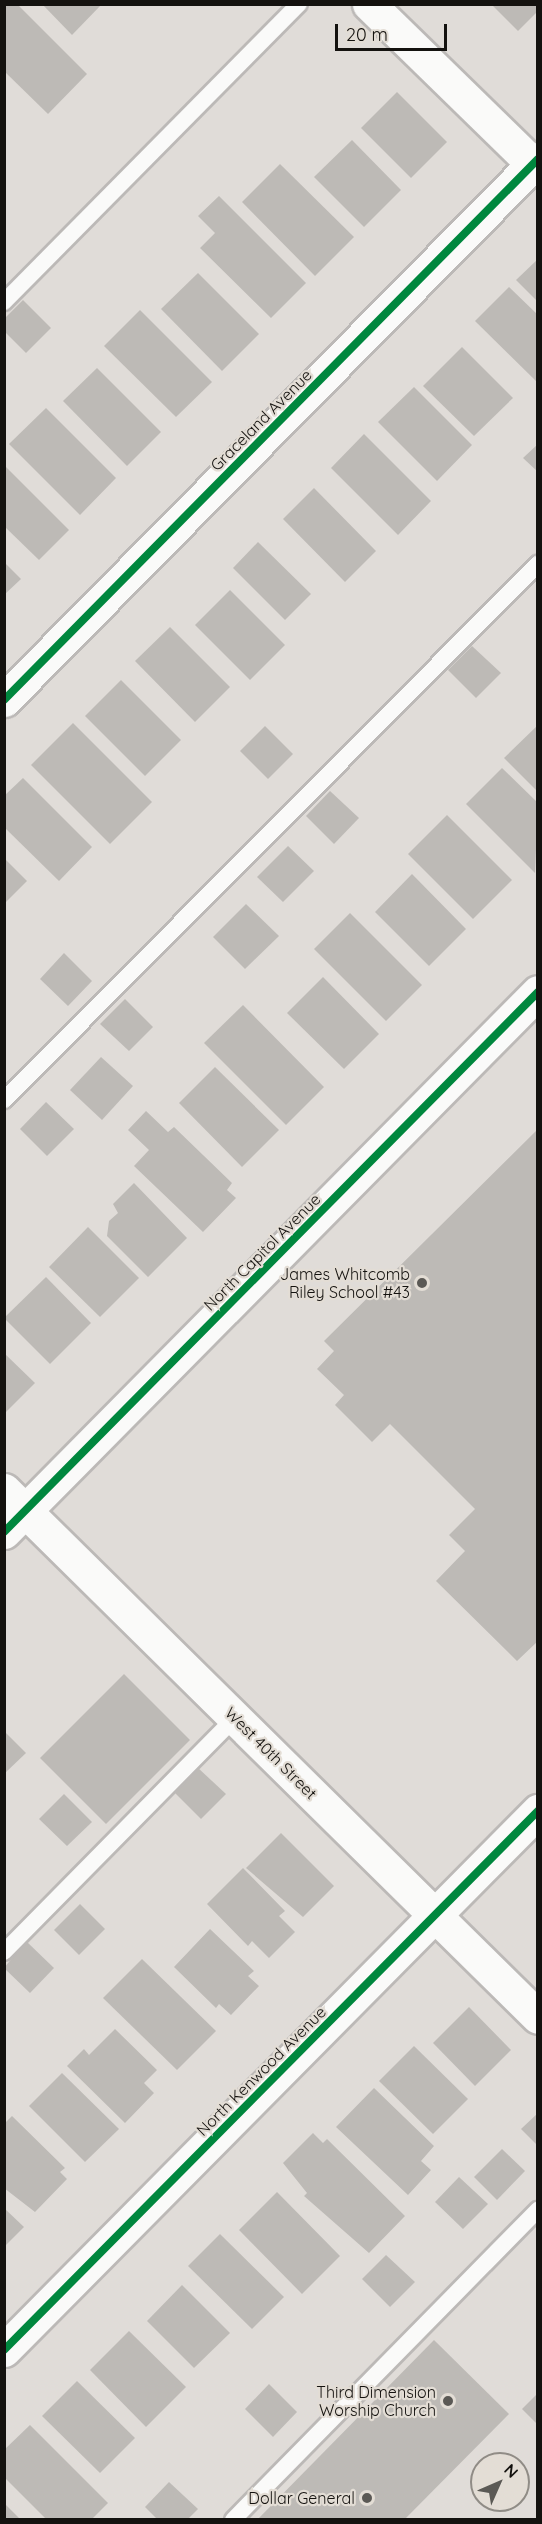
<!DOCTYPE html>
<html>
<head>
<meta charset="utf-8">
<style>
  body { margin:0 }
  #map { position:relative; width:542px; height:2524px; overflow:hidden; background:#e0dcd8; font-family:Quicksand,sans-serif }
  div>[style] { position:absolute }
  .building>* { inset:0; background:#bdbab6 }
  .roads { filter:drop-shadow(2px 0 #bcb9b7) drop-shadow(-2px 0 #bcb9b7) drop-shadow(0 2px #bcb9b7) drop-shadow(0 -2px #bcb9b7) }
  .lane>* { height:16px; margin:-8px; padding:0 8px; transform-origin:8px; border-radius:8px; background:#fafaf9 }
  .street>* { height:33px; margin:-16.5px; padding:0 16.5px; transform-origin:16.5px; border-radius:16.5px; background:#fafaf9 }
  .secondary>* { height:33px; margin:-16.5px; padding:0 16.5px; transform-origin:16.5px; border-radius:16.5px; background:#fafaf9 }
  .cycleway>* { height:8px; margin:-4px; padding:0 4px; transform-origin:4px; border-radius:4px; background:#00873e }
  .dots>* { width:16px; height:16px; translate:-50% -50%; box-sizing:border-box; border:3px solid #e3ddd5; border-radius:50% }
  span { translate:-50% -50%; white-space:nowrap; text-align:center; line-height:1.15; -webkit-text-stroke:4.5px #e3ddd5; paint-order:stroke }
  .street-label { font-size:16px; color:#14120f }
  .poi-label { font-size:16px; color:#14120f }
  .right { translate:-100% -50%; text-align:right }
  .frame { position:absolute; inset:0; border:6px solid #14120f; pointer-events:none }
  .north { position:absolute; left:470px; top:2452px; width:60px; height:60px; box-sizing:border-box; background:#e3ddd5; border:2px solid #908c86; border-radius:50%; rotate:45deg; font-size:16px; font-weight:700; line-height:24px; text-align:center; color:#14120f }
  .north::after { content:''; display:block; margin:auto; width:21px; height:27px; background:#5b5955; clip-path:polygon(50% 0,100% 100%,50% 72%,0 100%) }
  .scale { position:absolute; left:335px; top:24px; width:112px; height:27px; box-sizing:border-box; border:3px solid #14120f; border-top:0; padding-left:8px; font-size:18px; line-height:21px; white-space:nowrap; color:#14120f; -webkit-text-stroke:4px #e3ddd5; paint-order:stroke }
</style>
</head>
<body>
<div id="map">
  <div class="building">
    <i style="clip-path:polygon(4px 4px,17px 4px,87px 74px,48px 114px,4px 71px)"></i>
    <i style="clip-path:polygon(42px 4px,102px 4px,72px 35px)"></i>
    <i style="clip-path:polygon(492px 5px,538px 5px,538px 11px,518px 31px)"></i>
    <i style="clip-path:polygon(397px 92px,447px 142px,411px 178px,361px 128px)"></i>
    <i style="clip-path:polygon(352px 140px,401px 190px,364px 227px,314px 177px)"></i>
    <i style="clip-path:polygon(280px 164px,354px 237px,315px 276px,242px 202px)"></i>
    <i style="clip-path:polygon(219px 196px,306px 283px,271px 318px,200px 248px,215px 233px,198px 216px)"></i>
    <i style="clip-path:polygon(538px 259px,538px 302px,516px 280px)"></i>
    <i style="clip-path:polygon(198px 273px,259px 334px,222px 371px,161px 309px)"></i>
    <i style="clip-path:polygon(509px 287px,538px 315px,538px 383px,475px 321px)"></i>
    <i style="clip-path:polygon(23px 300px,51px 328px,26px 353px,4px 331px,4px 319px)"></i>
    <i style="clip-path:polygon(140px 310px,212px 382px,176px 417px,104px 346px)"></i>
    <i style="clip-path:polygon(462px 347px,513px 398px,474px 436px,423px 386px)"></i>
    <i style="clip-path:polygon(97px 368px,161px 432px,127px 466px,63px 401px)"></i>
    <i style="clip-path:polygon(414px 387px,472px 445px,437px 481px,378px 422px)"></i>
    <i style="clip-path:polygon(46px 408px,116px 478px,80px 515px,9px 444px)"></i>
    <i style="clip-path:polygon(364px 434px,431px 501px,398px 535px,331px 468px)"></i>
    <i style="clip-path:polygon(538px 444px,538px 472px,523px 458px)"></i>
    <i style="clip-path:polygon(4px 465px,69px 530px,39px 560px,4px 526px)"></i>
    <i style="clip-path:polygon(314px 488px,376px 551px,345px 582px,283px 519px)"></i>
    <i style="clip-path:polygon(258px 542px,311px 594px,285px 620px,233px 568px)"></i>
    <i style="clip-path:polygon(4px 562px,21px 579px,4px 595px)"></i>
    <i style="clip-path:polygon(230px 590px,285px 645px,250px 680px,195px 625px)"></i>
    <i style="clip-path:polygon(170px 627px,230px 687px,195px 722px,135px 661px)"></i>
    <i style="clip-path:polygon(472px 646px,501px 673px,476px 698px,448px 670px)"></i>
    <i style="clip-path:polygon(121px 680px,181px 740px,145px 776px,85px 716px)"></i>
    <i style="clip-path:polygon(73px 723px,152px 802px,110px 844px,31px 765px)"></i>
    <i style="clip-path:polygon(538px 725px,538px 792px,504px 758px)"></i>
    <i style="clip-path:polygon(265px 726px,293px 754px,268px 779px,240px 751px)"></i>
    <i style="clip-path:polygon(502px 768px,538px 803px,535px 873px,466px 804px)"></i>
    <i style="clip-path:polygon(23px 778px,92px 847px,59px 881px,4px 827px,4px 796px)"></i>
    <i style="clip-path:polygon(330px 791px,359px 818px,334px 844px,306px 816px)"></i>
    <i style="clip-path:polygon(447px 815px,512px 880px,473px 919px,408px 854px)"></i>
    <i style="clip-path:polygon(288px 846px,314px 871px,283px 902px,257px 877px)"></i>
    <i style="clip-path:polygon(4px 858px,27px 881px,4px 904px)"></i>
    <i style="clip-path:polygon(412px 874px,466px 929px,429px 966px,375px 912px)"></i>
    <i style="clip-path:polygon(246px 904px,279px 936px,245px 969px,213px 937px)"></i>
    <i style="clip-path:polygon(350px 913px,422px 985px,386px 1021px,314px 949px)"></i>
    <i style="clip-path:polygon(64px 953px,92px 981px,68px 1006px,40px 979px)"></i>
    <i style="clip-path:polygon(323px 977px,379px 1034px,344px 1069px,287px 1013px)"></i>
    <i style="clip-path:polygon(125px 999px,153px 1027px,129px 1051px,100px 1024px)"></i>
    <i style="clip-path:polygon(243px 1005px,324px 1087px,286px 1125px,204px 1043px)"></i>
    <i style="clip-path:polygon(101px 1057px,133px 1086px,102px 1120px,70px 1090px)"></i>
    <i style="clip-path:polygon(215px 1067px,279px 1130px,242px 1167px,179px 1103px)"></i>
    <i style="clip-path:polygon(46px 1102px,74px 1129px,47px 1156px,20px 1129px)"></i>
    <i style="clip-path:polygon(146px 1111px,168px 1132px,174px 1127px,232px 1183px,227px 1190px,236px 1198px,203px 1232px,134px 1166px,149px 1150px,128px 1130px)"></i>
    <i style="clip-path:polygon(538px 1129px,538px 1641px,517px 1661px,436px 1581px,465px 1551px,449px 1535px,475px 1509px,390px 1424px,372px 1442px,335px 1405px,344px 1395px,317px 1369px,334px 1351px,324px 1341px)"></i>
    <i style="clip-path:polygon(134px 1183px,187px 1238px,148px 1277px,107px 1236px,109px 1221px,118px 1213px,113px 1204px)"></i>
    <i style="clip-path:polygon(88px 1227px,139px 1278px,100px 1317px,49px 1267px)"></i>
    <i style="clip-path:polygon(46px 1277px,91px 1323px,50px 1364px,4px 1318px)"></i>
    <i style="clip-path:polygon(4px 1353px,35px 1383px,4px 1414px)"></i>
    <i style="clip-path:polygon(124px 1674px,190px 1740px,106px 1824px,40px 1758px)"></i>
    <i style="clip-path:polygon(4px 1731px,26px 1753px,4px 1774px)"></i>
    <i style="clip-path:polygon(197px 1767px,226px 1794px,201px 1819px,173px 1791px)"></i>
    <i style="clip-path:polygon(64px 1794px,92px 1822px,67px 1846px,39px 1819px)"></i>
    <i style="clip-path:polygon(281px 1833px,334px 1886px,303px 1917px,246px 1868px)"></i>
    <i style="clip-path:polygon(243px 1868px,285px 1911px,279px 1916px,295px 1932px,269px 1958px,252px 1941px,248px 1946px,207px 1904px)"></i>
    <i style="clip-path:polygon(80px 1904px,105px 1929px,79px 1955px,54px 1930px)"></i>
    <i style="clip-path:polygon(210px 1929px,254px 1971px,248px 1976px,259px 1986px,231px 2015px,219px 2004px,216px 2008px,174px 1967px)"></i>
    <i style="clip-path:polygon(26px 1941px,54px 1968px,30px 1993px,4px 1968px)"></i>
    <i style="clip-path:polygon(142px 1959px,216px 2031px,177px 2070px,103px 1998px)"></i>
    <i style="clip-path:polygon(469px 2007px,511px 2050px,475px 2086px,433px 2043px)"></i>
    <i style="clip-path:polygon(115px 2029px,157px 2070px,144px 2083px,154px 2093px,125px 2123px,67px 2066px,84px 2049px,89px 2055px)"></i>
    <i style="clip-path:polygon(414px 2046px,468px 2099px,433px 2134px,379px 2081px)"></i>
    <i style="clip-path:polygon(62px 2073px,119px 2129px,85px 2162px,29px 2106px)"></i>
    <i style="clip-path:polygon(374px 2088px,434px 2146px,421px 2161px,431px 2170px,408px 2195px,336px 2127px)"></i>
    <i style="clip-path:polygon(538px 2113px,538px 2146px,521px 2129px)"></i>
    <i style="clip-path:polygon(12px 2116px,65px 2168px,60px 2172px,67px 2179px,35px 2212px,4px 2188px,4px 2124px)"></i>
    <i style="clip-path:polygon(313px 2133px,323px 2143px,327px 2139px,405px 2216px,369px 2253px,304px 2196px,307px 2193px,283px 2163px)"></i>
    <i style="clip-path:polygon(502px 2149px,525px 2171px,497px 2200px,474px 2177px)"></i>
    <i style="clip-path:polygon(459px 2177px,488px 2204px,463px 2229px,435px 2202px)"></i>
    <i style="clip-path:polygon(277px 2192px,340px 2256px,302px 2294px,239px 2230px)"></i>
    <i style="clip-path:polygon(4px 2208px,24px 2227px,4px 2247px)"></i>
    <i style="clip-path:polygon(220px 2234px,284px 2297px,252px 2329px,188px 2266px)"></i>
    <i style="clip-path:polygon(386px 2255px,415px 2282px,390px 2307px,362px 2279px)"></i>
    <i style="clip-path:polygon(182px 2285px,230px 2333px,194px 2368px,147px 2321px)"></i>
    <i style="clip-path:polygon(129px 2331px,186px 2387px,146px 2427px,90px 2370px)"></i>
    <i style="clip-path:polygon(434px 2340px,509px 2414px,404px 2520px,257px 2520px)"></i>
    <i style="clip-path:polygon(77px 2381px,135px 2438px,100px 2473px,42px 2416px)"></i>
    <i style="clip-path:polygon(269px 2384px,297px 2412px,273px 2437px,245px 2409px)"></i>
    <i style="clip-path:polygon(538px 2393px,538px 2425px,522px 2409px)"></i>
    <i style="clip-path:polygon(30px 2425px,108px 2503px,91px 2520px,47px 2520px,4px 2477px,4px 2450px)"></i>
    <i style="clip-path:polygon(169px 2482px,198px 2509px,187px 2520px,158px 2520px,145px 2507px)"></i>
    <i style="clip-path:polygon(4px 2503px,21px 2520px,4px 2520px)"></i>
  </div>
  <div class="roads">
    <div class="lane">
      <i style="left:4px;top:302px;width:419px;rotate:-45.3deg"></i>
      <i style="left:4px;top:1100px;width:757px;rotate:-45.11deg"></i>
      <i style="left:4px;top:1952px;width:329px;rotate:-45.4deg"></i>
      <i style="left:233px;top:2520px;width:435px;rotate:-45.5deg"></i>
    </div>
    <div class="street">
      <i style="left:369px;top:4px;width:236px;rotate:44.3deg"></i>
      <i style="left:4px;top:700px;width:760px;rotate:-45.37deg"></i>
      <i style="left:4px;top:1490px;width:750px;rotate:44.62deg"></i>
      <i style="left:4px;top:2350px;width:759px;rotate:-45.27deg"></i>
    </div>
    <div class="secondary">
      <i style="left:4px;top:1532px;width:759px;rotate:-45.32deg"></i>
    </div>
  </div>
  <div class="cycleway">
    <i style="left:4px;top:700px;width:760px;rotate:-45.37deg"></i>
    <i style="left:4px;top:1532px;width:759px;rotate:-45.32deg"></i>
    <i style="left:4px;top:2350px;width:759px;rotate:-45.27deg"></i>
  </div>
  <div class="dots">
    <i style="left:422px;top:1283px;background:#5b5955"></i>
    <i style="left:448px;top:2401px;background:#5b5955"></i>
    <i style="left:367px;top:2498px;background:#5b5955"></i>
  </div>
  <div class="street-label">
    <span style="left:261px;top:420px;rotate:-45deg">Graceland Avenue</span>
    <span style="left:262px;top:1252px;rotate:-45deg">North Capitol Avenue</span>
    <span style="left:271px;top:1753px;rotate:45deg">West 40th Street</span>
    <span style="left:261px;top:2071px;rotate:-45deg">North Kenwood Avenue</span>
  </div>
  <div class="poi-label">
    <span class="right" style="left:410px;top:1283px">James Whitcomb<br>Riley School #43</span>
    <span class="right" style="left:436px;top:2401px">Third Dimension<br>Worship Church</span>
    <span class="right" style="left:355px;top:2498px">Dollar General</span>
  </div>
  <div class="frame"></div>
  <div class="north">N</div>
  <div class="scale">20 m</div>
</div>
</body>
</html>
